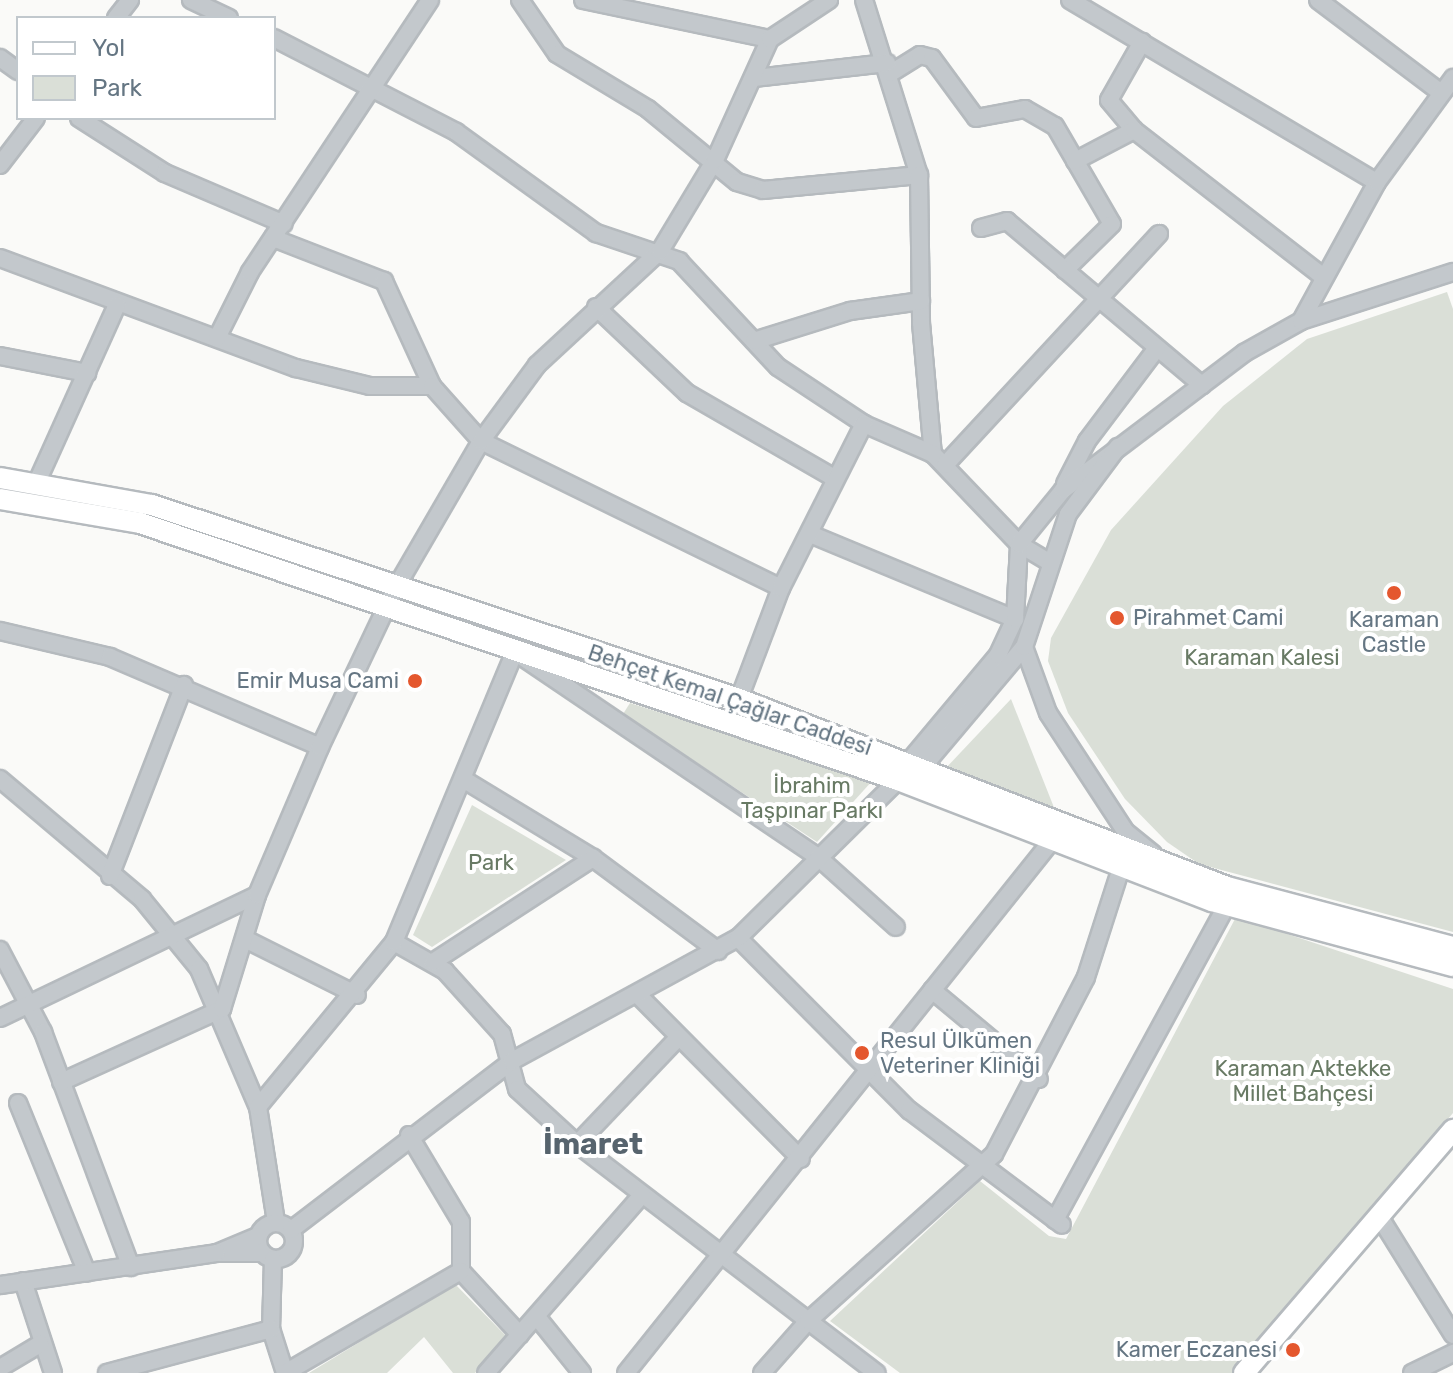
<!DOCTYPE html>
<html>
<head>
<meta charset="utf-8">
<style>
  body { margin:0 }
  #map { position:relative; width:1453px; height:1373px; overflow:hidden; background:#fafaf8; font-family:Rubik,sans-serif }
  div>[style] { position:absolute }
  .green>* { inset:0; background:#dadfd7 }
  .roads { filter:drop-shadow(2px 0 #b5babe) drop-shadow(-2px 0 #b5babe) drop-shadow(0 2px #b5babe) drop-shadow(0 -2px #b5babe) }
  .minor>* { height:16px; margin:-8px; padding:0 8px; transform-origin:8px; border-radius:8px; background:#c3c8cc }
  .minor>.ring { margin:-8px; padding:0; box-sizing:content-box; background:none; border:16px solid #c3c8cc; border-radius:50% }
  .major>* { height:20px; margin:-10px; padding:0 10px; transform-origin:10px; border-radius:10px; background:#fff }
  .dots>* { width:22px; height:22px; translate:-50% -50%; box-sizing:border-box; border:4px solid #fff; border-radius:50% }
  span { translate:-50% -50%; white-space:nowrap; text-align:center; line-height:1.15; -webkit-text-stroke:8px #fff; paint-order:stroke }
  .poi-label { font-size:22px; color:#657683 }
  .left { translate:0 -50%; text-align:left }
  .right { translate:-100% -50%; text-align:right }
  .park-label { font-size:22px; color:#687a64 }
  .street-label { font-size:22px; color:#657683 }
  .district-label { font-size:30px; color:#57646e; font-weight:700 }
  .legend { position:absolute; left:16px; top:16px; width:260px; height:104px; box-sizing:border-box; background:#fff; border:2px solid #c1c8cd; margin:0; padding:10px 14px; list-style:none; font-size:24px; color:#657683 }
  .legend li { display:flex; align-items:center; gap:16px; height:40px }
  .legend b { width:40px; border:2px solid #c1c8cd }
</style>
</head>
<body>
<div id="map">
  <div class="green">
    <i style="clip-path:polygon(1447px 292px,1453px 309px,1453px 932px,1199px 864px,1167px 842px,1125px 799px,1068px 713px,1048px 661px,1051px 638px,1111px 530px,1223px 406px,1307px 339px)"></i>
    <i style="clip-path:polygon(1011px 699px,1055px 810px,945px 769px)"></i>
    <i style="clip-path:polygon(630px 703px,873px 780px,817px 842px,623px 714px)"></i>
    <i style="clip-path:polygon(472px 805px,566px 860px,432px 947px,413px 935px)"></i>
    <i style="clip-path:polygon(1236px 917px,1453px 989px,1453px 1113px,1235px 1373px,900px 1373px,830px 1321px,980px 1181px,1049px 1236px,1066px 1239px)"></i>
    <i style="clip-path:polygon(455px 1284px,507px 1337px,475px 1373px,453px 1373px,424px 1337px,387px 1373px,309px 1373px)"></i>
  </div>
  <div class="roads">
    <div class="minor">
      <i style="left:191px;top:0;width:42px;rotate:25.3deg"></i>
      <i style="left:520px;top:0;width:65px;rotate:55.6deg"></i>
      <i style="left:557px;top:54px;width:106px;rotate:31.1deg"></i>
      <i style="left:648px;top:109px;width:115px;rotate:39.4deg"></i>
      <i style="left:737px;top:182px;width:27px;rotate:17deg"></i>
      <i style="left:763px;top:190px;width:157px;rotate:-5.5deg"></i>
      <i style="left:583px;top:0;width:191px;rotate:11.8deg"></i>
      <i style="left:864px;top:0;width:183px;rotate:72.6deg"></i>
      <i style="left:919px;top:175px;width:148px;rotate:89.2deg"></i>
      <i style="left:921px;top:323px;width:132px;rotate:84.8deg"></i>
      <i style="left:933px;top:454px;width:124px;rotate:46.3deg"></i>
      <i style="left:1019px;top:544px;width:33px;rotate:31deg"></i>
      <i style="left:1070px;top:0;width:357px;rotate:30.7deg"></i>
      <i style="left:1318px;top:0;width:153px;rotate:37deg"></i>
      <i style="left:116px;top:18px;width:23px;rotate:-52deg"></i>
      <i style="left:274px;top:38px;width:205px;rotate:27.3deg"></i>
      <i style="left:456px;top:132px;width:173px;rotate:35.8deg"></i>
      <i style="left:596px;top:233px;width:88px;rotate:18.6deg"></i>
      <i style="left:679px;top:261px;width:145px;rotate:47deg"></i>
      <i style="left:778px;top:367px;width:103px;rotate:33.5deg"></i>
      <i style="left:864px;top:424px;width:75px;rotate:23.5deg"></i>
      <i style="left:0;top:58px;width:22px;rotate:36deg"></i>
      <i style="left:891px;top:73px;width:34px;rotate:-32deg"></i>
      <i style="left:920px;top:55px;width:12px;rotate:14deg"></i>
      <i style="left:932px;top:58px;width:74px;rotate:53.7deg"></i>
      <i style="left:976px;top:118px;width:50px;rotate:-10.4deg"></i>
      <i style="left:1025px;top:109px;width:34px;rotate:30deg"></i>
      <i style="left:1055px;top:126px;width:113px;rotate:59.8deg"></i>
      <i style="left:1112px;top:224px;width:66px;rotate:135.6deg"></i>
      <i style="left:755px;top:78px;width:133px;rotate:-6.5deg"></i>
      <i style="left:79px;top:118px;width:102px;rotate:32.6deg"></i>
      <i style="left:165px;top:173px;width:129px;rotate:23.2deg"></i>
      <i style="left:1134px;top:130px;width:39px;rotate:-130deg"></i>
      <i style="left:1109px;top:100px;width:67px;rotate:-60.4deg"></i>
      <i style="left:1075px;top:161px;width:67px;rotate:-27.7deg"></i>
      <i style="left:1134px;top:130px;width:238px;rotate:37.8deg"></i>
      <i style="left:0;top:165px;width:59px;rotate:-52.5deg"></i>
      <i style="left:981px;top:228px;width:27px;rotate:-15deg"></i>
      <i style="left:1007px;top:221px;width:255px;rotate:40.1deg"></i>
      <i style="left:273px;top:238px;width:119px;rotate:21.2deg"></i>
      <i style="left:384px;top:281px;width:115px;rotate:65.4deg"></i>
      <i style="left:0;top:258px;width:316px;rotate:20.4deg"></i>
      <i style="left:296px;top:368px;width:76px;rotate:13.7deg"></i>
      <i style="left:370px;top:386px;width:62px"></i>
      <i style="left:432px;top:386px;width:74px;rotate:48.3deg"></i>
      <i style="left:481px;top:441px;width:334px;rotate:26.1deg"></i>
      <i style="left:596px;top:307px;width:125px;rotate:43.4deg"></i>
      <i style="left:687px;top:393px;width:170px;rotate:30deg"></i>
      <i style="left:1301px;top:321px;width:158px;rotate:-61.3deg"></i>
      <i style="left:1377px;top:182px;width:129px;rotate:-53.8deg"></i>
      <i style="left:217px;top:338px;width:74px;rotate:-63.4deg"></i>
      <i style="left:250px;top:272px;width:326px;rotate:-56.5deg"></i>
      <i style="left:754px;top:341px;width:101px;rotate:-17.4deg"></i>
      <i style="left:850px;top:311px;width:72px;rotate:-8deg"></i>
      <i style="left:0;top:356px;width:89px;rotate:11.1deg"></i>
      <i style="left:945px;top:465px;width:315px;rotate:-47.2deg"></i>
      <i style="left:37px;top:482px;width:194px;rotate:-65.7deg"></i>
      <i style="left:1065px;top:484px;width:48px;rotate:-62.9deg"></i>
      <i style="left:1087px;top:441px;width:116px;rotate:-53deg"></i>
      <i style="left:810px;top:534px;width:222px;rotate:22.5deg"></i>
      <i style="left:0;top:631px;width:113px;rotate:13.3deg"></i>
      <i style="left:110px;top:657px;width:228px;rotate:23.2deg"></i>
      <i style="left:1024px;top:647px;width:70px;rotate:70deg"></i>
      <i style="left:1048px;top:713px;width:142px;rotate:56.8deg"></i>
      <i style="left:1126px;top:832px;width:35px;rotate:39deg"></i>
      <i style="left:739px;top:699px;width:119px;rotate:-69.3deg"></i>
      <i style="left:781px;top:588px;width:184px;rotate:-63.2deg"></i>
      <i style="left:901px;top:771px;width:151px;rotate:-50.1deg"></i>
      <i style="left:998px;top:655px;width:40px;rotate:-65deg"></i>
      <i style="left:1015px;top:619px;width:75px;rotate:-86.9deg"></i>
      <i style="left:1019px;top:544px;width:70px;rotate:-50.8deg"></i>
      <i style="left:1063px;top:490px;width:227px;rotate:-37.1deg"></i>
      <i style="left:1244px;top:353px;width:65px;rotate:-29.3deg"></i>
      <i style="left:1301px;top:321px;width:160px;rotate:-17.9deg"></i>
      <i style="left:0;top:779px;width:186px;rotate:40.2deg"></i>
      <i style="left:142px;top:899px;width:90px;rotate:50.8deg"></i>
      <i style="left:199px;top:969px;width:150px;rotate:66.9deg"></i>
      <i style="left:258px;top:1107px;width:116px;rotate:81.1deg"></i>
      <i style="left:463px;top:779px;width:152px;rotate:31.3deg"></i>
      <i style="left:593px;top:858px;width:156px;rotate:36.6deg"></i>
      <i style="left:110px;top:876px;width:205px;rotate:-68.8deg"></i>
      <i style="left:738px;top:938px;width:243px;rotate:45.2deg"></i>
      <i style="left:909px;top:1110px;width:191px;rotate:36.9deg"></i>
      <i style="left:245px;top:939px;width:125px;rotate:26.6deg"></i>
      <i style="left:394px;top:942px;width:59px;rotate:29.6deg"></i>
      <i style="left:445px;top:971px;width:85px;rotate:47.9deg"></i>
      <i style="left:502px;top:1034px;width:57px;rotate:74.7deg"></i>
      <i style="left:517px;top:1089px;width:81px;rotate:42.5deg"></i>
      <i style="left:577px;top:1144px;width:377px;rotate:37.4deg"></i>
      <i style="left:0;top:950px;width:93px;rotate:62.3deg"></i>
      <i style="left:43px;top:1032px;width:251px;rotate:69.5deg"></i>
      <i style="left:433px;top:962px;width:191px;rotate:-33deg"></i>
      <i style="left:932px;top:990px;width:139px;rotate:39.8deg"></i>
      <i style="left:638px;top:995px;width:231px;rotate:45.2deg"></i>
      <i style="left:0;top:1018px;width:285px;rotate:-25.6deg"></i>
      <i style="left:61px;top:1082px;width:177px;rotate:-24.4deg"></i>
      <i style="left:222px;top:1009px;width:119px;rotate:-72.9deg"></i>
      <i style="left:257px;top:895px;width:161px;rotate:-66.9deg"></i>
      <i style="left:320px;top:747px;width:175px;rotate:-64.6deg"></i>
      <i style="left:395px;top:589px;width:171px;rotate:-59.8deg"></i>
      <i style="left:481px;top:441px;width:94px;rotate:-53.6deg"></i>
      <i style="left:537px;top:365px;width:168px;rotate:-42.8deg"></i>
      <i style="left:660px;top:251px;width:106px;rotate:-58.9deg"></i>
      <i style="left:715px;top:160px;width:133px;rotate:-65.6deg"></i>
      <i style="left:770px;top:39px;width:71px;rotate:-33.5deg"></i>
      <i style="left:18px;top:1103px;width:183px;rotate:67.9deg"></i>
      <i style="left:258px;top:1107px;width:214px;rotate:-50.5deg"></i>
      <i style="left:394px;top:942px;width:314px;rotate:-67.4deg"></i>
      <i style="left:515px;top:652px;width:367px;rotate:34.1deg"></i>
      <i style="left:819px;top:858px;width:103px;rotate:41.9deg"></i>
      <i style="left:409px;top:1135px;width:101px;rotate:59.1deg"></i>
      <i style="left:461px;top:1222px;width:49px;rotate:90deg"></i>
      <i style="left:461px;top:1271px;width:87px;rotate:47.3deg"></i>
      <i style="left:577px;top:1144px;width:146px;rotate:-46.4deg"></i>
      <i style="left:1379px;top:1216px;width:140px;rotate:58.1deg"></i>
      <i style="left:1055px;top:1220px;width:359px;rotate:-61.4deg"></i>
      <i class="ring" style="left:258px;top:1223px;width:20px;height:20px"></i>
      <i style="left:291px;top:1230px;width:278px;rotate:-37.4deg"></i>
      <i style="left:512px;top:1061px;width:257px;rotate:-28.6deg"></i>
      <i style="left:738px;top:938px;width:225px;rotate:-44.6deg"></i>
      <i style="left:898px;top:780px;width:27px;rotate:-27deg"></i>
      <i style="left:922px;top:768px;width:158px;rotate:-49.9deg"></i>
      <i style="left:1024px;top:647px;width:140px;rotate:-71.7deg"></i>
      <i style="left:1068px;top:514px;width:84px;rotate:-53.3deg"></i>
      <i style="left:258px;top:1236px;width:44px;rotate:157.5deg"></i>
      <i style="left:217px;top:1253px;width:45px"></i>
      <i style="left:273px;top:1259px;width:70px;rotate:91.6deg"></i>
      <i style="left:271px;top:1329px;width:46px;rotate:72.3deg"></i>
      <i style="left:285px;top:1373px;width:203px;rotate:-30.1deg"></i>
      <i style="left:23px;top:1281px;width:97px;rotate:71.9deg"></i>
      <i style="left:0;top:1285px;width:219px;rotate:-8.4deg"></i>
      <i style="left:537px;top:1317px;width:72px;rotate:51.2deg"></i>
      <i style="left:0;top:1368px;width:47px;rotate:-31deg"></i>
      <i style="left:107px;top:1373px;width:170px;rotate:-15deg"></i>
      <i style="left:486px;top:1373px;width:237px;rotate:-48.8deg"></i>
      <i style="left:626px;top:1373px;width:679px;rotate:-51.34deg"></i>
      <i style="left:762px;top:1373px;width:69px;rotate:-48.5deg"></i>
      <i style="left:808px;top:1321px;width:250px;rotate:-41.9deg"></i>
      <i style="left:994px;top:1154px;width:199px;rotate:-62.5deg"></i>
      <i style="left:1086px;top:977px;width:114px;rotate:-72.2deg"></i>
      <i style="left:1412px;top:1373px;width:46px;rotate:-26deg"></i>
    </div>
    <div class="major">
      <i style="left:0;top:478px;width:154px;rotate:10.1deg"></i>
      <i style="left:152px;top:505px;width:618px;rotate:18.29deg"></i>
      <i style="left:739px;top:699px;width:523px;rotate:21.07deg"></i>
      <i style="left:1227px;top:887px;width:234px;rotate:14.9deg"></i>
      <i style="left:0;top:499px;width:142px;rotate:9.7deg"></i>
      <i style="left:140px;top:523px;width:800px;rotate:18.73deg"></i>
      <i style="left:898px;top:780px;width:337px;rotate:21.1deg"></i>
      <i style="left:1212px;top:901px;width:250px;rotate:15.1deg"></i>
      <i style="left:1244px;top:1373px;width:321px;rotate:-49.3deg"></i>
    </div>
  </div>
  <div class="dots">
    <i style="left:1394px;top:593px;background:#e4572e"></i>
    <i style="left:1117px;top:618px;background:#e4572e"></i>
    <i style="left:415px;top:681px;background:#e4572e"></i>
    <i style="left:862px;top:1053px;background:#e4572e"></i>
    <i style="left:1293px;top:1350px;background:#e4572e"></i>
  </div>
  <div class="poi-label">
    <span class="left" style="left:1133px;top:618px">Pirahmet Cami</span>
    <span style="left:1394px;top:632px">Karaman<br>Castle</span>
    <span class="right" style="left:399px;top:681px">Emir Musa Cami</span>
    <span class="left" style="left:880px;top:1053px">Resul Ülkümen<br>Veteriner Kliniği</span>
    <span class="right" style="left:1277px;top:1350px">Kamer Eczanesi</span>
  </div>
  <div class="park-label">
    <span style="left:1262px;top:658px">Karaman Kalesi</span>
    <span style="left:812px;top:798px">İbrahim<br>Taşpınar Parkı</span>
    <span style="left:491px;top:863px">Park</span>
    <span style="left:1303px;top:1081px">Karaman Aktekke<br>Millet Bahçesi</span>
  </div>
  <div class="street-label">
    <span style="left:730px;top:700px;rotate:19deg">Behçet Kemal Çağlar Caddesi</span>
  </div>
  <div class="district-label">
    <span style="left:593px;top:1144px">İmaret</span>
  </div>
  <ul class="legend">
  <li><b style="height:10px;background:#fff"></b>Yol</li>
  <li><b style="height:22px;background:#dadfd7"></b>Park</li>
  </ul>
</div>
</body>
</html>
